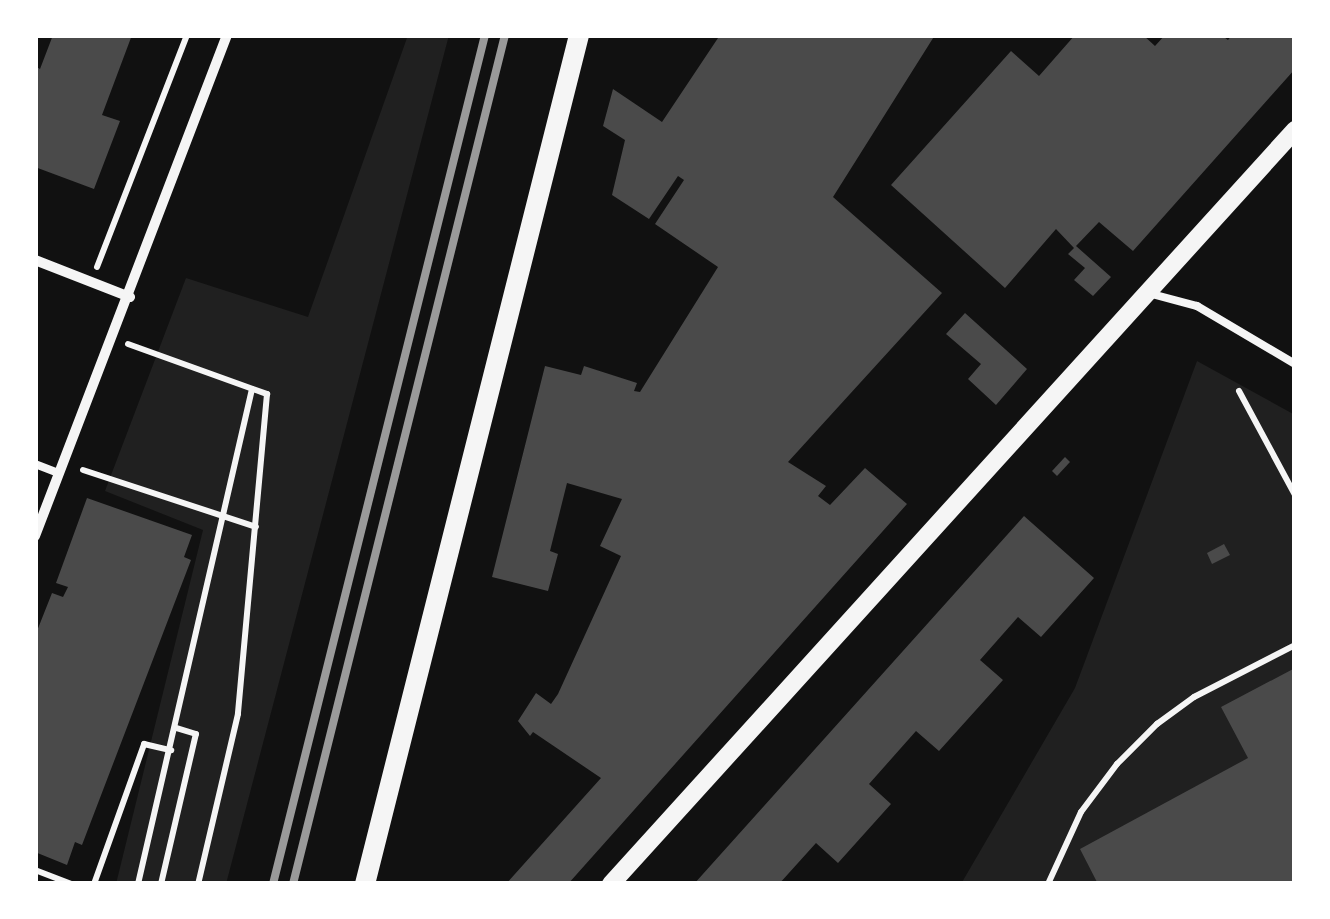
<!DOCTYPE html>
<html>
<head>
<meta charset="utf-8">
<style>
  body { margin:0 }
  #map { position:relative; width:1330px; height:919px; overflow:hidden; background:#111; font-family:"IBM Plex Serif",serif }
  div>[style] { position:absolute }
  .green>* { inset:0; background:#202020 }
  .building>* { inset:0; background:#4a4a4a }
  .path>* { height:6px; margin:-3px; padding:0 3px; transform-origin:3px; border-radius:3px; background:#f5f5f5 }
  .service>* { height:8px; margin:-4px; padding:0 4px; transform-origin:4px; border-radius:4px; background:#f5f5f5 }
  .minor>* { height:10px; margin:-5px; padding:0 5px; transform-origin:5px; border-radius:5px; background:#f5f5f5 }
  .tertiary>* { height:18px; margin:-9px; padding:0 9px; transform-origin:9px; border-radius:9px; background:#f5f5f5 }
  .secondary>* { height:20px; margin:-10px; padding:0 10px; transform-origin:10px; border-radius:10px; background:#f5f5f5 }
  .rail>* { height:8px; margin:-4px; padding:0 4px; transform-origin:4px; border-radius:4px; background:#9a9a9a }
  span { translate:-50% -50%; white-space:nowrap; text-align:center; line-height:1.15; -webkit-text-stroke:8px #fff; paint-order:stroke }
  .frame { position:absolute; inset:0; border:38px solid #fff; pointer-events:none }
</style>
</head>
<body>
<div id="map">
  <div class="green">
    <i style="clip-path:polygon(408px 35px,449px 35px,226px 884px,116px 884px,203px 530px,105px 491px,186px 278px,308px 317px)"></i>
    <i style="clip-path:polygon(1197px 361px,1295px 415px,1295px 884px,961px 884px,1075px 688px)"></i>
  </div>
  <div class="building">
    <i style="clip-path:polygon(53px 35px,132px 35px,102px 115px,120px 121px,94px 189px,35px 167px,35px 66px,40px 69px)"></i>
    <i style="clip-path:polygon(720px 35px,935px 35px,833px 197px,942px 293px,788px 462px,826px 486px,818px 496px,830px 505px,865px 468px,907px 504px,568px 884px,506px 884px,601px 778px,533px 732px,530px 736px,518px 721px,536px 693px,551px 704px,558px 694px,621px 556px,600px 546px,622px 499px,567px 483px,550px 551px,558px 554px,548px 591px,492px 577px,545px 366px,581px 375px,584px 366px,637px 383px,634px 391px,640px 392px,718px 267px,655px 224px,684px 180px,678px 176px,649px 219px,612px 195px,625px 140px,603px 126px,613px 89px,662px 122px)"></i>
    <i style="clip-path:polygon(1075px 35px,1143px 35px,1155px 46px,1165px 35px,1221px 35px,1228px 40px,1232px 35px,1295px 35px,1295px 69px,1133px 251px,1099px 222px,1076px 246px,1111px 277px,1093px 296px,1074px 280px,1085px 268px,1068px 254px,1074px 248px,1056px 229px,1005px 288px,891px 185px,1011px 51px,1039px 76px)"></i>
    <i style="clip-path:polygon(965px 313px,1027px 369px,996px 405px,968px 379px,981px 364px,946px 334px)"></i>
    <i style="clip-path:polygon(1065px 457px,1070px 462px,1057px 476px,1052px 471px)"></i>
    <i style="clip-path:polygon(87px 498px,192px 535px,184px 557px,191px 560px,82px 845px,75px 842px,67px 865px,35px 852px,35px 636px,52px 593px,63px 597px,68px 587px,56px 583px)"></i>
    <i style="clip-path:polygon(1024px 516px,1094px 578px,1041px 637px,1018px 617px,980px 660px,1003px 680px,939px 751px,916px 731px,869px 784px,891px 804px,838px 863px,816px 843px,779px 884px,694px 884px)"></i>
    <i style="clip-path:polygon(1224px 544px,1230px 555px,1212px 564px,1207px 553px)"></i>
    <i style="clip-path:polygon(1295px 668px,1295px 884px,1098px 884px,1080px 849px,1248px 758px,1221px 707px)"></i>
  </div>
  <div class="path">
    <i style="left:97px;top:267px;width:249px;rotate:-68.8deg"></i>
    <i style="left:128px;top:344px;width:148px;rotate:19.8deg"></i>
    <i style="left:267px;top:394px;width:321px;rotate:95.2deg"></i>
    <i style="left:238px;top:714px;width:175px;rotate:103.2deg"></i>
    <i style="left:1239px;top:391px;width:118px;rotate:61.7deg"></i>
    <i style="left:83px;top:470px;width:182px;rotate:18.2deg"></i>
    <i style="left:35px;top:870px;width:39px;rotate:21deg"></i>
    <i style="left:94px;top:884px;width:149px;rotate:-70.3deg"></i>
    <i style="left:144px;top:744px;width:28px;rotate:13deg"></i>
    <i style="left:138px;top:884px;width:508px;rotate:-77.03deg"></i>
    <i style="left:161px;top:884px;width:154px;rotate:-76.9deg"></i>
    <i style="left:196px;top:734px;width:21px;rotate:-163deg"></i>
    <i style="left:1048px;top:884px;width:79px;rotate:-65.4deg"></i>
    <i style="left:1081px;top:812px;width:60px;rotate:-53.1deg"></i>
    <i style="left:1117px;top:764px;width:57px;rotate:-45deg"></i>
    <i style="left:1157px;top:724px;width:46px;rotate:-36.1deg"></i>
    <i style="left:1194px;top:697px;width:114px;rotate:-27.2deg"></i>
  </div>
  <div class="service">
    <i style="left:1148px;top:293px;width:51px;rotate:14.9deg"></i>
    <i style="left:1197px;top:306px;width:114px;rotate:30.6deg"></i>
    <i style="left:35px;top:464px;width:25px;rotate:21deg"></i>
  </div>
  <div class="minor">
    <i style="left:35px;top:260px;width:102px;rotate:21.3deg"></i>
    <i style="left:35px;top:536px;width:537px;rotate:-69.03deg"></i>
  </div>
  <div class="tertiary">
    <i style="left:611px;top:884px;width:1018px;rotate:-47.79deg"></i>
  </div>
  <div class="secondary">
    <i style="left:365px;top:884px;width:876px;rotate:-75.85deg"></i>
  </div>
  <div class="rail">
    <i style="left:273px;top:884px;width:875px;rotate:-75.98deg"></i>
    <i style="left:293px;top:884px;width:875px;rotate:-75.98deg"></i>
  </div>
  <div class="frame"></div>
</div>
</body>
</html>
